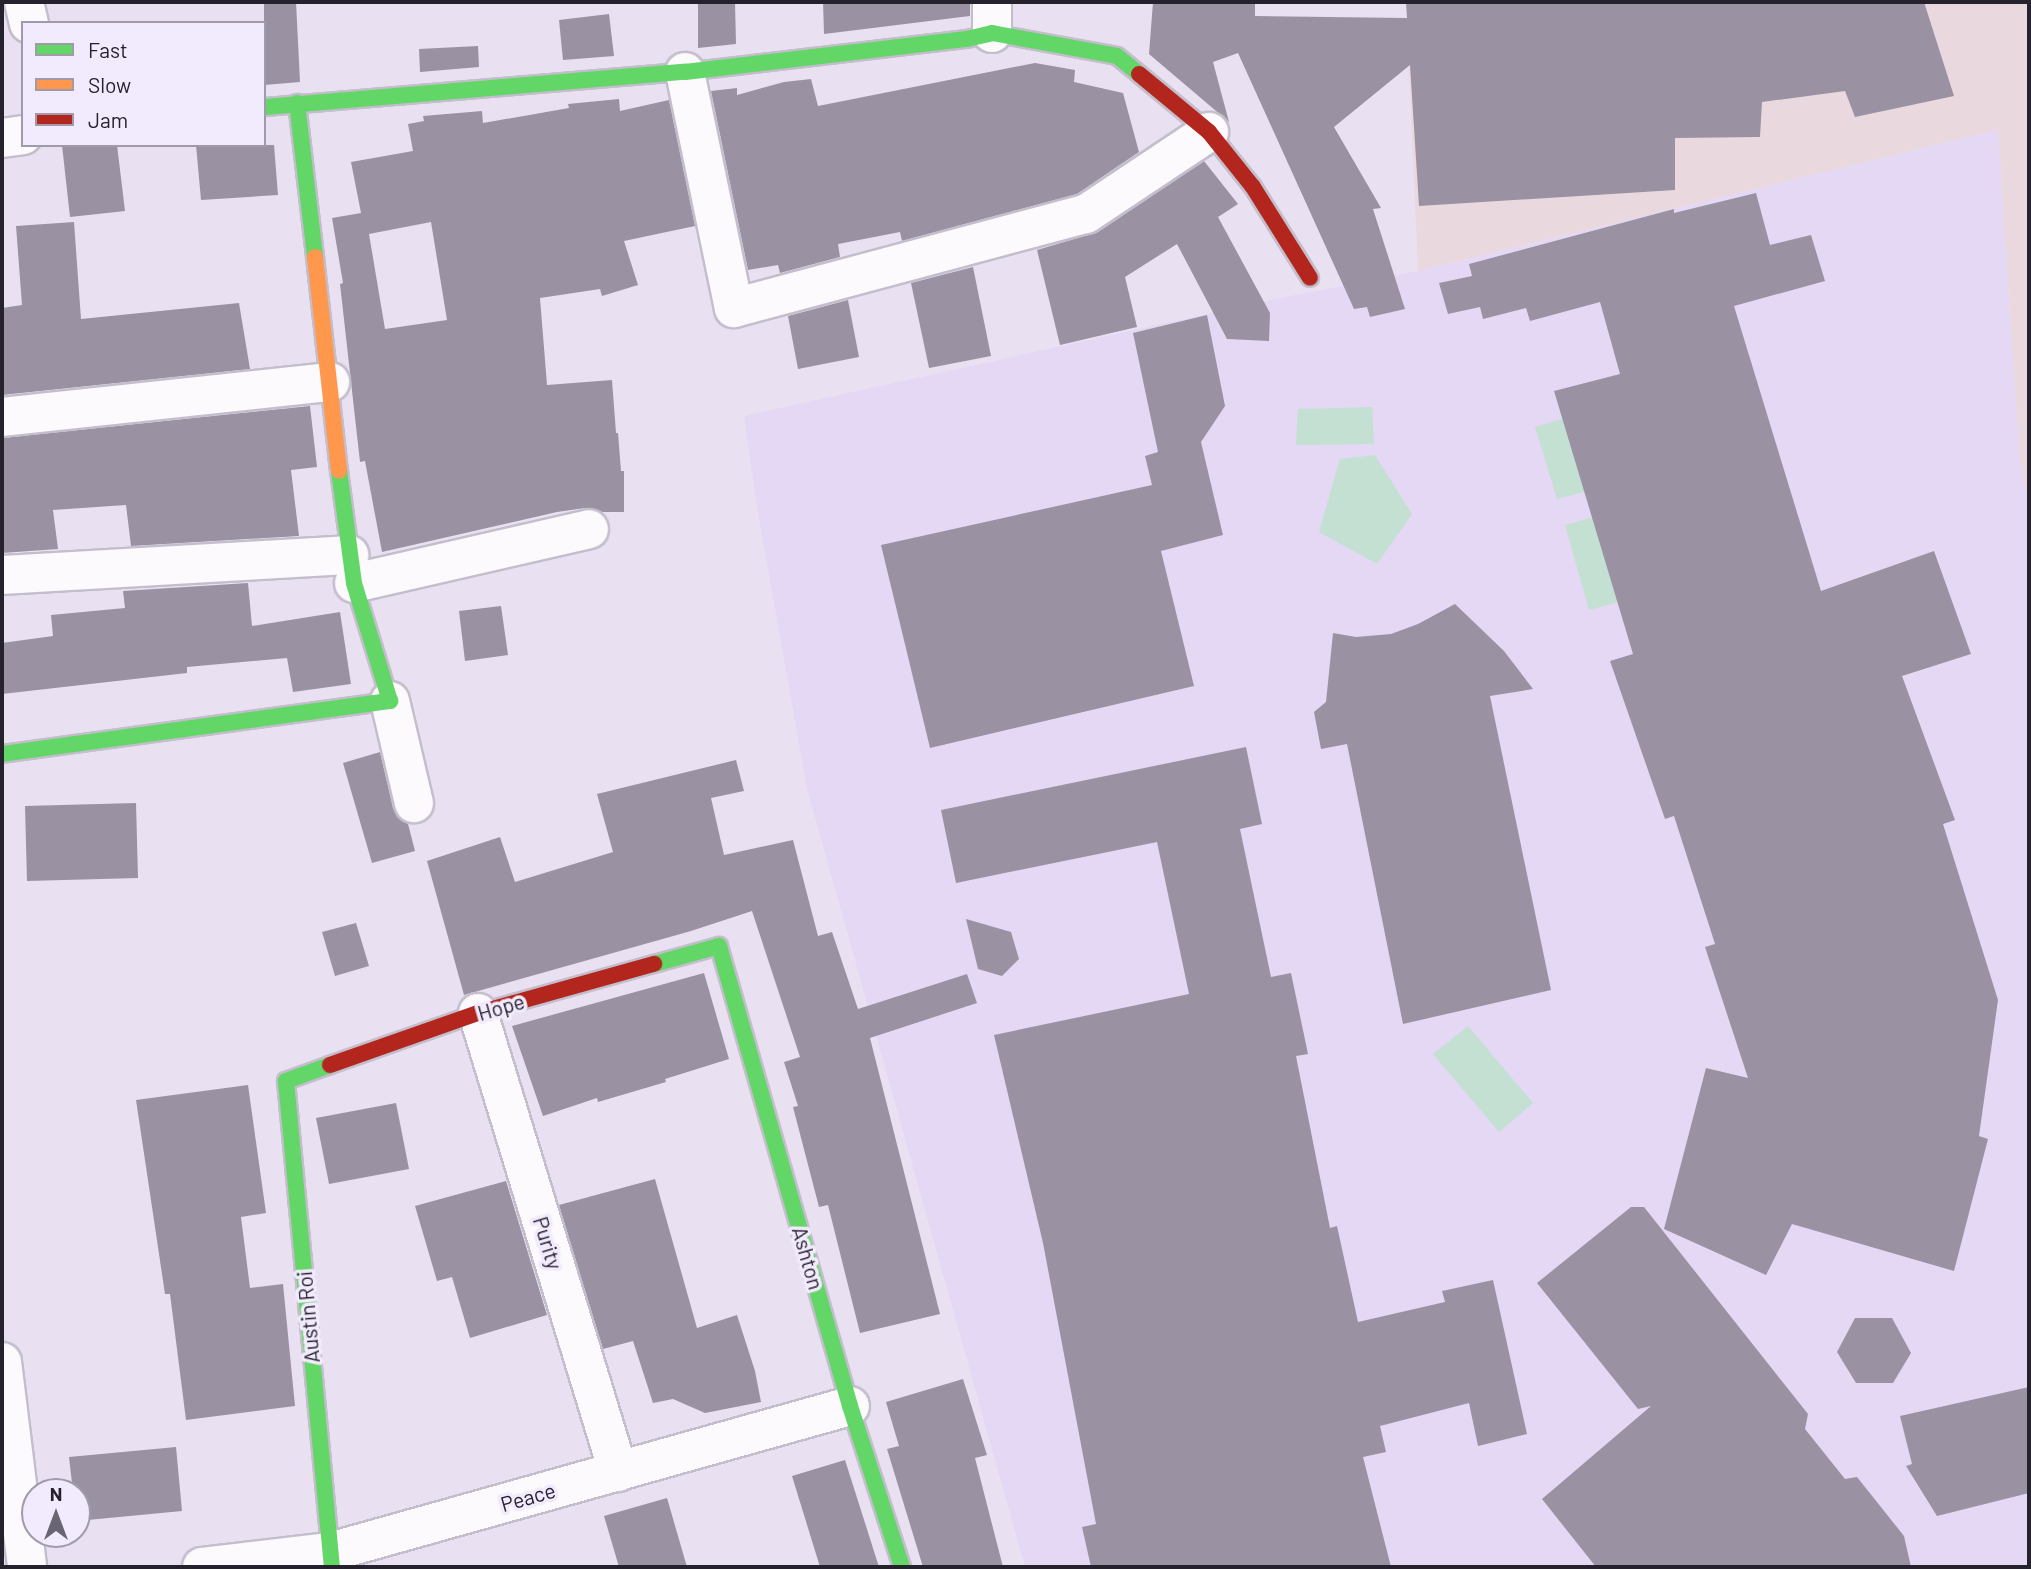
<!DOCTYPE html>
<html>
<head>
<meta charset="utf-8">
<style>
  body { margin:0 }
  #map { position:relative; width:2031px; height:1569px; overflow:hidden; background:#e9e1f2; font-family:Barlow,sans-serif }
  div>[style] { position:absolute }
  .industrial>* { inset:0; background:#ead8df }
  .built>* { inset:0; background:#e4d8f4 }
  .green>* { inset:0; background:#c4e0d2 }
  .building>* { inset:0; background:#9a92a3 }
  .roads { filter:drop-shadow(2px 0 #c4becc) drop-shadow(-2px 0 #c4becc) drop-shadow(0 2px #c4becc) drop-shadow(0 -2px #c4becc) }
  .street>* { height:38px; margin:-19px; padding:0 19px; transform-origin:19px; border-radius:19px; background:#fcfafd }
  .fast>* { height:16px; margin:-8px; padding:0 8px; transform-origin:8px; border-radius:8px; background:#63d668 }
  .slow>* { height:16px; margin:-8px; padding:0 8px; transform-origin:8px; border-radius:8px; background:#ff974d }
  .jam>* { height:16px; margin:-8px; padding:0 8px; transform-origin:8px; border-radius:8px; background:#b3261e }
  span { translate:-50% -50%; white-space:nowrap; text-align:center; line-height:1.15; -webkit-text-stroke:7px #f2eafd; paint-order:stroke }
  .street-label { font-size:21px; color:#26222d }
  .frame { position:absolute; inset:0; border:4px solid #26222d; pointer-events:none }
  .legend { position:absolute; left:21px; top:21px; width:245px; height:126px; box-sizing:border-box; background:#f2eafd; border:2px solid #a09aaa; margin:0; padding:9px 12px; list-style:none; font-size:21px; color:#26222d }
  .legend li { display:flex; align-items:center; gap:14px; height:35px }
  .legend b { width:35px; border:2px solid #a09aaa }
  .north { position:absolute; left:21px; top:1478px; width:70px; height:70px; box-sizing:border-box; background:#f2eafd; border:2px solid #a09aaa; border-radius:50%; rotate:0deg; font-size:19px; font-weight:700; line-height:28px; text-align:center; color:#26222d }
  .north::after { content:''; display:block; margin:auto; width:24px; height:32px; background:#6a6572; clip-path:polygon(50% 0,100% 100%,50% 72%,0 100%) }
</style>
</head>
<body>
<div id="map">
  <div class="industrial">
    <i style="clip-path:polygon(1406px 2px,2029px 2px,2029px 507px,2019px 453px,1998px 130px,1418px 271px)"></i>
  </div>
  <div class="built">
    <i style="clip-path:polygon(1998px 130px,2019px 453px,2029px 507px,2029px 1567px,1025px 1567px,807px 789px,757px 507px,744px 416px,1275px 299px,1418px 271px)"></i>
  </div>
  <div class="green">
    <i style="clip-path:polygon(1372px 407px,1374px 444px,1296px 445px,1298px 409px)"></i>
    <i style="clip-path:polygon(1569px 417px,1592px 490px,1557px 499px,1535px 427px)"></i>
    <i style="clip-path:polygon(1375px 455px,1412px 514px,1377px 564px,1319px 532px,1340px 459px)"></i>
    <i style="clip-path:polygon(1601px 515px,1626px 600px,1589px 610px,1565px 525px)"></i>
    <i style="clip-path:polygon(1468px 1026px,1533px 1103px,1499px 1132px,1433px 1054px)"></i>
  </div>
  <div class="building">
    <i style="clip-path:polygon(264px 2px,296px 2px,300px 82px,264px 85px)"></i>
    <i style="clip-path:polygon(698px 2px,735px 2px,736px 44px,698px 48px)"></i>
    <i style="clip-path:polygon(823px 2px,970px 2px,970px 16px,824px 34px)"></i>
    <i style="clip-path:polygon(1153px 2px,1255px 2px,1255px 16px,1407px 18px,1406px 2px,1924px 2px,1954px 96px,1855px 117px,1845px 91px,1762px 102px,1760px 137px,1675px 138px,1675px 190px,1419px 206px,1410px 65px,1334px 127px,1381px 208px,1373px 209px,1405px 309px,1370px 317px,1367px 307px,1354px 309px,1238px 53px,1213px 62px,1229px 122px,1149px 54px)"></i>
    <i style="clip-path:polygon(609px 14px,614px 56px,563px 60px,559px 20px)"></i>
    <i style="clip-path:polygon(478px 46px,479px 67px,420px 72px,419px 49px)"></i>
    <i style="clip-path:polygon(1035px 63px,1075px 70px,1074px 82px,1123px 93px,1139px 152px,1077px 194px,902px 241px,900px 232px,838px 244px,840px 257px,780px 273px,778px 265px,748px 270px,711px 91px,737px 88px,737px 95px,784px 82px,811px 79px,818px 106px)"></i>
    <i style="clip-path:polygon(evenodd,619px 99px,620px 111px,669px 100px,695px 226px,624px 241px,638px 285px,602px 296px,600px 289px,540px 298px,547px 385px,612px 380px,616px 433px,618px 433px,621px 471px,624px 471px,624px 512px,602px 512px,585px 508px,557px 512px,382px 552px,365px 461px,360px 462px,340px 284px,343px 283px,332px 218px,361px 213px,351px 162px,413px 151px,408px 124px,424px 121px,423px 116px,482px 111px,483px 123px,569px 108px,568px 104px,619px 99px,431px 222px,447px 320px,385px 329px,369px 234px,431px 222px)"></i>
    <i style="clip-path:polygon(62px 145px,117px 145px,125px 211px,70px 217px)"></i>
    <i style="clip-path:polygon(196px 145px,274px 145px,278px 195px,201px 200px)"></i>
    <i style="clip-path:polygon(1204px 161px,1238px 204px,1218px 217px,1270px 313px,1269px 341px,1227px 339px,1177px 244px,1125px 277px,1137px 327px,1060px 345px,1037px 250px,1098px 232px)"></i>
    <i style="clip-path:polygon(1756px 193px,1770px 245px,1811px 235px,1825px 281px,1734px 306px,1821px 591px,1934px 551px,1971px 654px,1902px 676px,1955px 820px,1943px 824px,1998px 1000px,1979px 1136px,1988px 1139px,1954px 1271px,1792px 1224px,1766px 1275px,1664px 1229px,1706px 1068px,1748px 1078px,1705px 947px,1715px 944px,1674px 816px,1665px 819px,1610px 661px,1633px 654px,1554px 391px,1620px 374px,1600px 302px,1530px 321px,1526px 308px,1483px 319px,1480px 307px,1448px 314px,1439px 283px,1472px 276px,1469px 264px,1674px 209px,1674px 213px)"></i>
    <i style="clip-path:polygon(74px 222px,81px 319px,239px 303px,250px 369px,2px 395px,2px 308px,22px 305px,16px 226px)"></i>
    <i style="clip-path:polygon(973px 267px,991px 356px,929px 368px,911px 283px)"></i>
    <i style="clip-path:polygon(848px 300px,859px 357px,798px 369px,788px 316px)"></i>
    <i style="clip-path:polygon(1207px 315px,1225px 406px,1201px 442px,1223px 535px,1161px 551px,1194px 686px,930px 748px,881px 545px,1152px 485px,1145px 456px,1158px 452px,1133px 333px)"></i>
    <i style="clip-path:polygon(310px 406px,317px 467px,291px 470px,299px 536px,131px 546px,126px 505px,53px 510px,58px 549px,2px 553px,2px 438px)"></i>
    <i style="clip-path:polygon(248px 583px,252px 626px,340px 612px,351px 684px,293px 692px,287px 658px,187px 667px,187px 673px,2px 694px,2px 643px,53px 636px,51px 615px,125px 608px,123px 591px)"></i>
    <i style="clip-path:polygon(1455px 604px,1504px 651px,1533px 689px,1490px 696px,1551px 990px,1403px 1024px,1347px 744px,1321px 749px,1314px 712px,1326px 702px,1333px 633px,1356px 637px,1391px 634px,1418px 624px)"></i>
    <i style="clip-path:polygon(501px 606px,508px 655px,465px 661px,459px 611px)"></i>
    <i style="clip-path:polygon(1246px 747px,1262px 824px,1240px 829px,1271px 977px,1291px 973px,1308px 1054px,1296px 1056px,1330px 1228px,1337px 1226px,1358px 1322px,1445px 1302px,1442px 1291px,1493px 1280px,1527px 1434px,1478px 1446px,1469px 1403px,1380px 1426px,1386px 1452px,1363px 1457px,1391px 1567px,1091px 1567px,1082px 1527px,1096px 1524px,1043px 1243px,994px 1035px,1189px 994px,1157px 842px,956px 883px,941px 810px)"></i>
    <i style="clip-path:polygon(380px 752px,393px 808px,399px 818px,408px 824px,415px 851px,372px 863px,343px 763px)"></i>
    <i style="clip-path:polygon(736px 760px,744px 791px,711px 798px,724px 855px,793px 840px,818px 936px,832px 932px,858px 1009px,967px 974px,977px 1003px,870px 1038px,940px 1314px,860px 1333px,828px 1205px,819px 1207px,793px 1107px,798px 1106px,784px 1062px,800px 1057px,752px 911px,691px 931px,464px 995px,427px 861px,500px 837px,515px 882px,613px 852px,597px 794px)"></i>
    <i style="clip-path:polygon(136px 803px,138px 878px,27px 881px,25px 806px)"></i>
    <i style="clip-path:polygon(966px 919px,1011px 932px,1019px 959px,1002px 976px,978px 969px)"></i>
    <i style="clip-path:polygon(356px 923px,369px 966px,335px 976px,322px 932px)"></i>
    <i style="clip-path:polygon(704px 973px,729px 1059px,665px 1079px,666px 1082px,598px 1102px,597px 1098px,543px 1116px,512px 1026px)"></i>
    <i style="clip-path:polygon(248px 1085px,266px 1213px,241px 1217px,250px 1288px,283px 1284px,295px 1406px,186px 1420px,170px 1294px,165px 1294px,136px 1100px)"></i>
    <i style="clip-path:polygon(396px 1103px,409px 1169px,329px 1184px,316px 1118px)"></i>
    <i style="clip-path:polygon(655px 1179px,697px 1328px,737px 1315px,755px 1371px,761px 1402px,705px 1413px,673px 1399px,653px 1403px,633px 1341px,603px 1349px,559px 1205px)"></i>
    <i style="clip-path:polygon(506px 1181px,547px 1315px,470px 1338px,452px 1277px,437px 1281px,415px 1206px)"></i>
    <i style="clip-path:polygon(1631px 1207px,1644px 1207px,1808px 1414px,1805px 1429px,1845px 1479px,1857px 1477px,1904px 1536px,1911px 1567px,1596px 1567px,1542px 1499px,1651px 1406px,1638px 1409px,1537px 1283px)"></i>
    <i style="clip-path:polygon(1855px 1318px,1892px 1318px,1911px 1353px,1893px 1383px,1856px 1383px,1837px 1352px)"></i>
    <i style="clip-path:polygon(963px 1379px,987px 1455px,975px 1458px,1003px 1567px,923px 1567px,887px 1449px,899px 1446px,886px 1402px)"></i>
    <i style="clip-path:polygon(2029px 1387px,2029px 1493px,1937px 1516px,1906px 1466px,1912px 1464px,1900px 1416px)"></i>
    <i style="clip-path:polygon(176px 1447px,182px 1511px,77px 1521px,77px 1492px,73px 1492px,69px 1457px)"></i>
    <i style="clip-path:polygon(845px 1460px,879px 1567px,820px 1567px,792px 1476px)"></i>
    <i style="clip-path:polygon(667px 1498px,687px 1567px,619px 1567px,604px 1516px)"></i>
  </div>
  <div class="roads">
    <div class="street">
      <i style="left:24px;top:2px;width:22px;rotate:77deg"></i>
      <i style="left:992px;top:33px;width:31px;rotate:-90deg"></i>
      <i style="left:685px;top:72px;width:241px;rotate:78.3deg"></i>
      <i style="left:734px;top:308px;width:364px;rotate:-15deg"></i>
      <i style="left:1086px;top:214px;width:148px;rotate:-33.7deg"></i>
      <i style="left:2px;top:138px;width:21px;rotate:-8deg"></i>
      <i style="left:2px;top:417px;width:330px;rotate:-6.1deg"></i>
      <i style="left:2px;top:575px;width:348px;rotate:-3.3deg"></i>
      <i style="left:354px;top:583px;width:241px;rotate:-12.9deg"></i>
      <i style="left:390px;top:701px;width:105px;rotate:76.8deg"></i>
      <i style="left:478px;top:1013px;width:480px;rotate:73deg"></i>
      <i style="left:2px;top:1362px;width:207px;rotate:83deg"></i>
      <i style="left:202px;top:1567px;width:129px;rotate:-6.7deg"></i>
      <i style="left:330px;top:1552px;width:540px;rotate:-15.68deg"></i>
    </div>
    <div class="fast">
      <i style="left:297px;top:103px;width:155px;rotate:83.3deg"></i>
      <i style="left:264px;top:107px;width:422px;rotate:-4.8deg"></i>
      <i style="left:685px;top:72px;width:284px;rotate:-6.7deg"></i>
      <i style="left:967px;top:39px;width:26px;rotate:-13deg"></i>
      <i style="left:992px;top:33px;width:127px;rotate:10.4deg"></i>
      <i style="left:1117px;top:56px;width:28px;rotate:39deg"></i>
      <i style="left:2px;top:754px;width:392px;rotate:-7.8deg"></i>
      <i style="left:390px;top:701px;width:123px;rotate:-107deg"></i>
      <i style="left:354px;top:583px;width:113px;rotate:-97.6deg"></i>
      <i style="left:654px;top:964px;width:67px;rotate:-15.5deg"></i>
      <i style="left:719px;top:946px;width:478px;rotate:74.1deg"></i>
      <i style="left:850px;top:1406px;width:169px;rotate:72.1deg"></i>
      <i style="left:330px;top:1065px;width:47px;rotate:160deg"></i>
      <i style="left:286px;top:1081px;width:488px;rotate:84.6deg"></i>
    </div>
    <div class="slow">
      <i style="left:315px;top:257px;width:215px;rotate:83.6deg"></i>
    </div>
    <div class="jam">
      <i style="left:1139px;top:74px;width:91px;rotate:39.6deg"></i>
      <i style="left:1209px;top:132px;width:70px;rotate:51.3deg"></i>
      <i style="left:1253px;top:187px;width:107px;rotate:57.9deg"></i>
      <i style="left:330px;top:1065px;width:157px;rotate:-19.4deg"></i>
      <i style="left:478px;top:1013px;width:183px;rotate:-15.6deg"></i>
    </div>
  </div>
  <div class="street-label">
    <span style="left:501px;top:1007px;rotate:-16deg">Hope</span>
    <span style="left:548px;top:1243px;rotate:73deg">Purity</span>
    <span style="left:808px;top:1258px;rotate:74deg">Ashton</span>
    <span style="left:308px;top:1317px;rotate:-95deg">Austin Roi</span>
    <span style="left:528px;top:1497px;rotate:-16deg">Peace</span>
  </div>
  <div class="frame"></div>
  <ul class="legend">
  <li><b style="height:9px;background:#63d668"></b>Fast</li>
  <li><b style="height:9px;background:#ff974d"></b>Slow</li>
  <li><b style="height:9px;background:#b3261e"></b>Jam</li>
  </ul>
  <div class="north">N</div>
</div>
</body>
</html>
